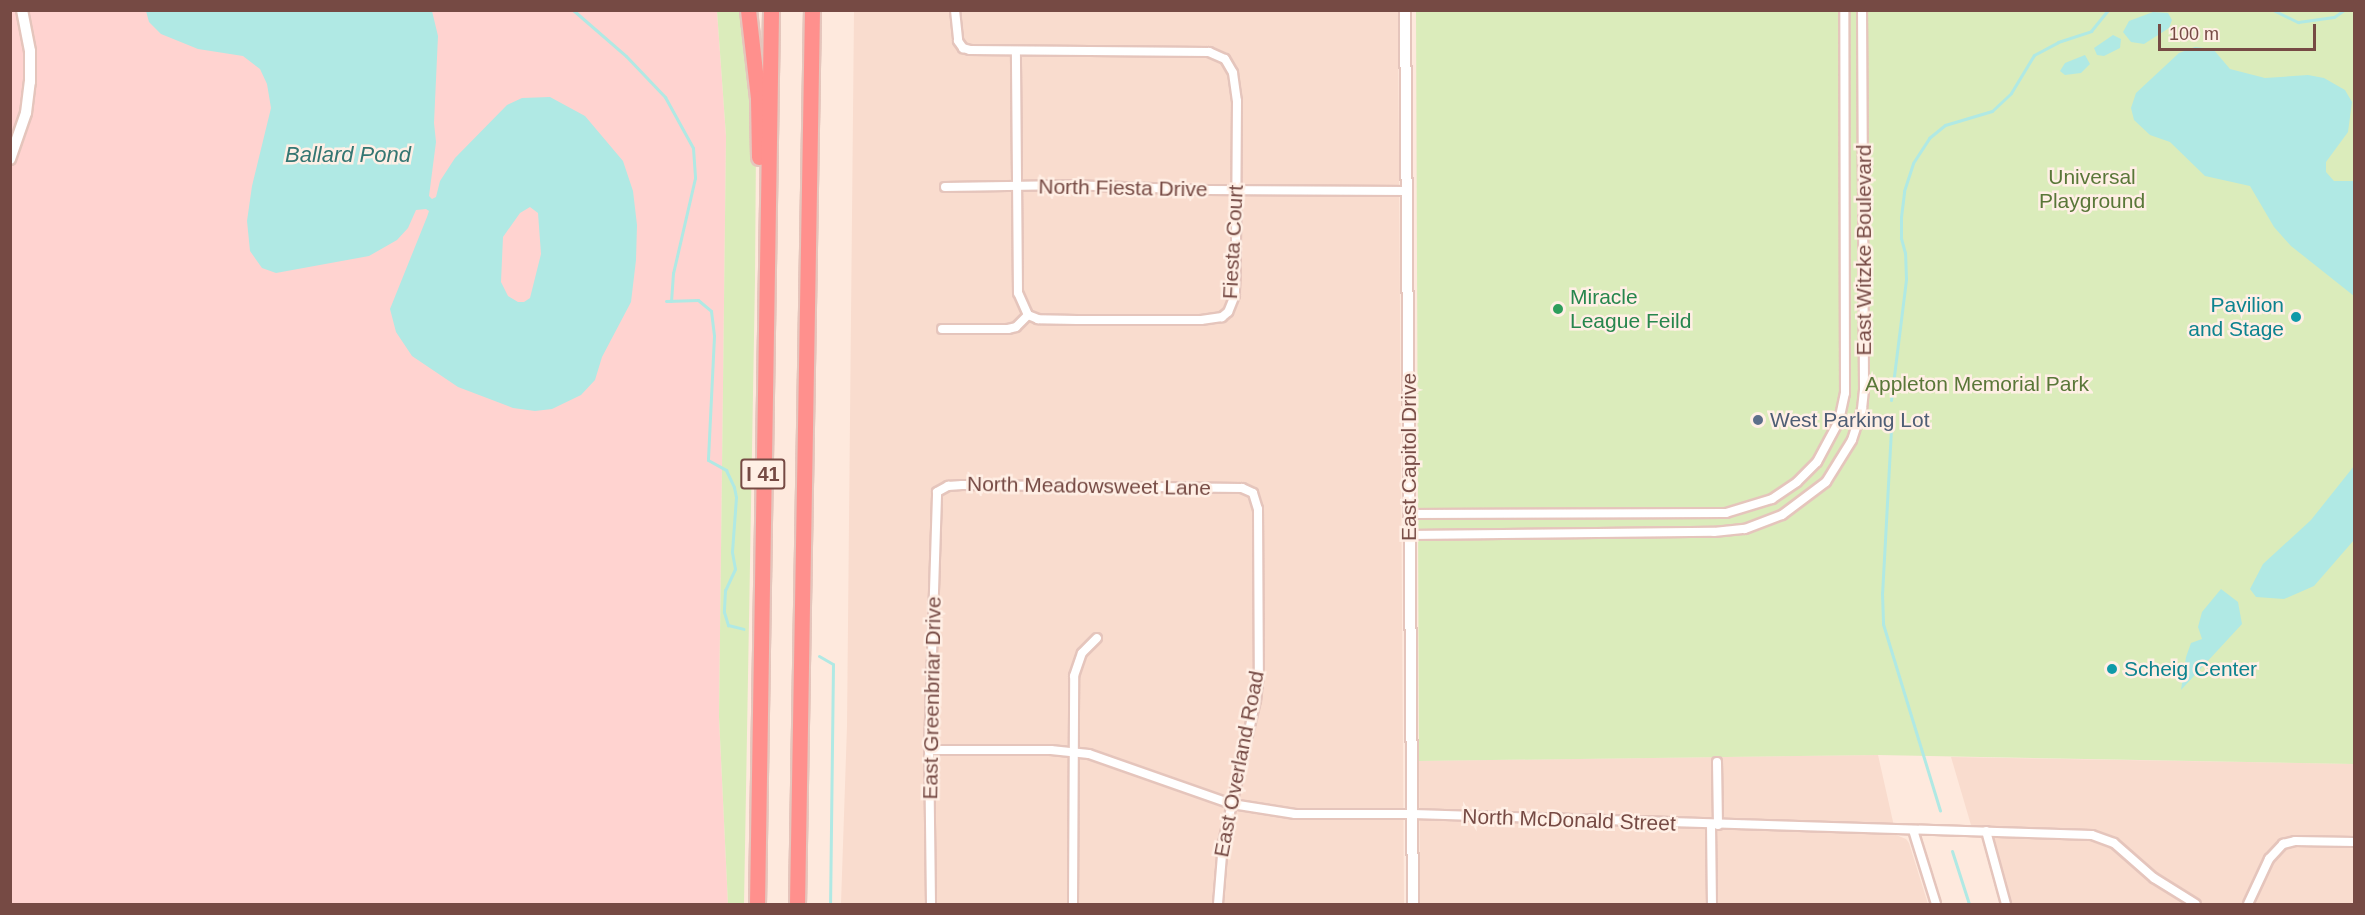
<!DOCTYPE html>
<html>
<head>
<meta charset="utf-8">
<style>
  body { margin:0 }
  #map { position:relative; width:2365px; height:915px; overflow:hidden; background:#fee9dd; font-family:Arial,sans-serif }
  div>[style] { position:absolute }
  .residential>* { inset:0; background:#f9dcce }
  .commercial>* { inset:0; background:#ffd3d0 }
  .green>* { inset:0; background:#dbecbb }
  .water>* { inset:0; background:#b0e9e4 }
  .stream>* { height:3px; margin:-1.5px; padding:0 1.5px; transform-origin:1.5px; border-radius:1.5px; background:#b0e9e4 }
  .roads { filter:drop-shadow(2px 0 #e5c5bc) drop-shadow(-2px 0 #e5c5bc) drop-shadow(0 2px #e5c5bc) drop-shadow(0 -2px #e5c5bc) }
  .minor>* { height:8px; margin:-4px; padding:0 4px; transform-origin:4px; border-radius:4px; background:#fff }
  .tertiary>* { height:10px; margin:-5px; padding:0 5px; transform-origin:5px; border-radius:5px; background:#fff }
  .motorway>* { height:15px; margin:-7.5px; padding:0 7.5px; transform-origin:7.5px; border-radius:7.5px; background:#ff908d }
  .dots>* { width:16px; height:16px; translate:-50% -50%; box-sizing:border-box; border:3px solid #ffefe5; border-radius:50% }
  span { translate:-50% -50%; white-space:nowrap; text-align:center; line-height:1.15; -webkit-text-stroke:5px #ffefe5; paint-order:stroke }
  .shield-label span { padding:2px 4px; background:#ffefe5; border:2px solid; border-radius:4px; -webkit-text-stroke-width:0 }
  .shield-label { font-size:20px; color:#764a44; font-weight:700 }
  .park-label { font-size:21px; color:#597738 }
  .street-label { font-size:21px; color:#764a44 }
  .leisure-label { font-size:21px; color:#27864d }
  .left { translate:0 -50%; text-align:left }
  .culture-label { font-size:21px; color:#0d838f }
  .right { translate:-100% -50%; text-align:right }
  .service-label { font-size:21px; color:#4e5e75 }
  .water-label { font-size:22px; color:#347672; font-style:italic }
  .frame { position:absolute; inset:0; border:12px solid #764a44; pointer-events:none }
  .scale { position:absolute; left:2158px; top:24px; width:158px; height:27px; box-sizing:border-box; border:3px solid #764a44; border-top:0; padding-left:8px; font-size:18px; line-height:21px; white-space:nowrap; color:#764a44; -webkit-text-stroke:4px #ffefe5; paint-order:stroke }
</style>
</head>
<body>
<div id="map">
  <div class="residential">
    <i style="clip-path:polygon(854px 11px,1398px 11px,1404px 904px,841px 904px,847px 726px)"></i>
    <i style="clip-path:polygon(1878px 755px,1896px 835px,1906px 839px,1909px 843px,1928px 904px,1420px 904px,1419px 761px)"></i>
    <i style="clip-path:polygon(1951px 757px,2354px 764px,2354px 904px,2011px 904px,1988px 826px,1971px 825px)"></i>
  </div>
  <div class="commercial">
    <i style="clip-path:polygon(10px 11px,717px 11px,726px 136px,719px 717px,728px 904px,11px 904px)"></i>
  </div>
  <div class="green">
    <i style="clip-path:polygon(717px 11px,757px 11px,755px 280px,744px 904px,728px 904px,719px 717px,726px 136px)"></i>
    <i style="clip-path:polygon(1416px 11px,2354px 11px,2354px 764px,1878px 755px,1419px 761px)"></i>
  </div>
  <div class="water">
    <i style="clip-path:polygon(evenodd,146px 11px,432px 11px,438px 36px,434px 123px,436px 142px,429px 196px,432px 199px,436px 197px,440px 181px,455px 158px,507px 105px,522px 98px,550px 97px,585px 116px,623px 161px,633px 191px,637px 225px,636px 260px,631px 302px,602px 357px,595px 380px,581px 395px,552px 409px,535px 411px,513px 408px,458px 387px,412px 356px,396px 332px,390px 309px,427px 217px,429px 211px,426px 209px,416px 210px,408px 228px,397px 240px,369px 256px,276px 273px,262px 268px,250px 251px,247px 221px,252px 186px,271px 108px,267px 84px,260px 69px,243px 56px,198px 49px,161px 34px,149px 22px,146px 11px,530px 207px,538px 213px,541px 254px,530px 298px,524px 302px,518px 302px,508px 296px,501px 282px,503px 237px,520px 213px,530px 207px)"></i>
    <i style="clip-path:polygon(2153px 12px,2168px 13px,2172px 20px,2169px 28px,2144px 44px,2131px 42px,2123px 32px,2129px 21px)"></i>
    <i style="clip-path:polygon(2113px 35px,2121px 39px,2120px 48px,2104px 56px,2097px 55px,2094px 48px)"></i>
    <i style="clip-path:polygon(2195px 47px,2213px 49px,2230px 69px,2265px 78px,2308px 75px,2324px 78px,2345px 90px,2352px 102px,2348px 132px,2326px 162px,2326px 172px,2334px 181px,2354px 181px,2354px 296px,2291px 246px,2274px 227px,2250px 186px,2205px 176px,2170px 142px,2150px 135px,2134px 120px,2131px 108px,2136px 93px,2179px 53px)"></i>
    <i style="clip-path:polygon(2085px 55px,2090px 64px,2081px 73px,2065px 75px,2060px 71px,2065px 63px)"></i>
    <i style="clip-path:polygon(2354px 466px,2354px 540px,2314px 586px,2284px 599px,2256px 597px,2250px 589px,2263px 564px,2311px 520px)"></i>
    <i style="clip-path:polygon(2221px 589px,2238px 602px,2242px 624px,2181px 690px,2186px 657px,2191px 643px,2202px 639px,2198px 627px,2202px 612px)"></i>
  </div>
  <div class="stream">
    <i style="left:573px;top:10px;width:70px;rotate:41deg"></i>
    <i style="left:626px;top:56px;width:57px;rotate:46.4deg"></i>
    <i style="left:665px;top:97px;width:58px;rotate:61.2deg"></i>
    <i style="left:693px;top:148px;width:30px;rotate:86deg"></i>
    <i style="left:695px;top:178px;width:98px;rotate:103deg"></i>
    <i style="left:673px;top:273px;width:28px;rotate:94deg"></i>
    <i style="left:2273px;top:10px;width:28px;rotate:26deg"></i>
    <i style="left:2298px;top:22px;width:36px;rotate:-8deg"></i>
    <i style="left:2334px;top:17px;width:12px;rotate:-35deg"></i>
    <i style="left:666px;top:301px;width:32px;rotate:-2deg"></i>
    <i style="left:698px;top:300px;width:17px;rotate:40deg"></i>
    <i style="left:711px;top:311px;width:25px;rotate:83deg"></i>
    <i style="left:714px;top:336px;width:124px;rotate:92.8deg"></i>
    <i style="left:708px;top:460px;width:21px;rotate:29deg"></i>
    <i style="left:726px;top:470px;width:19px;rotate:65deg"></i>
    <i style="left:734px;top:487px;width:10px;rotate:79deg"></i>
    <i style="left:736px;top:497px;width:55px;rotate:94.2deg"></i>
    <i style="left:732px;top:552px;width:17px;rotate:80deg"></i>
    <i style="left:735px;top:569px;width:23px;rotate:115deg"></i>
    <i style="left:725px;top:590px;width:22px;rotate:93deg"></i>
    <i style="left:724px;top:612px;width:14px;rotate:73deg"></i>
    <i style="left:728px;top:625px;width:16px;rotate:14deg"></i>
    <i style="left:1891px;top:400px;width:122px;rotate:-82.9deg"></i>
    <i style="left:1906px;top:279px;width:26px;rotate:-92deg"></i>
    <i style="left:1905px;top:253px;width:16px;rotate:-105deg"></i>
    <i style="left:1901px;top:238px;width:21px;rotate:-90deg"></i>
    <i style="left:1901px;top:217px;width:26px;rotate:-83deg"></i>
    <i style="left:1904px;top:191px;width:29px;rotate:-72deg"></i>
    <i style="left:1913px;top:163px;width:30px;rotate:-57deg"></i>
    <i style="left:1929px;top:138px;width:21px;rotate:-39deg"></i>
    <i style="left:1945px;top:125px;width:49px;rotate:-16.6deg"></i>
    <i style="left:1992px;top:111px;width:26px;rotate:-43deg"></i>
    <i style="left:2011px;top:93px;width:44px;rotate:-58.8deg"></i>
    <i style="left:2034px;top:55px;width:27px;rotate:-28deg"></i>
    <i style="left:2058px;top:42px;width:35px;rotate:-18deg"></i>
    <i style="left:2091px;top:31px;width:27px;rotate:-51deg"></i>
    <i style="left:1891px;top:429px;width:164px;rotate:93.1deg"></i>
    <i style="left:1882px;top:593px;width:31px;rotate:88deg"></i>
    <i style="left:1883px;top:624px;width:195px;rotate:73deg"></i>
    <i style="left:819px;top:656px;width:16px;rotate:30deg"></i>
    <i style="left:833px;top:664px;width:240px;rotate:90.7deg"></i>
    <i style="left:1952px;top:851px;width:56px;rotate:72.2deg"></i>
  </div>
  <div class="roads">
    <div class="minor">
      <i style="left:955px;top:10px;width:31px;rotate:84deg"></i>
      <i style="left:958px;top:41px;width:9px;rotate:54deg"></i>
      <i style="left:963px;top:48px;width:7px;rotate:16deg"></i>
      <i style="left:970px;top:50px;width:239px;rotate:0.5deg"></i>
      <i style="left:1209px;top:52px;width:17px;rotate:24deg"></i>
      <i style="left:1225px;top:59px;width:16px;rotate:60deg"></i>
      <i style="left:1233px;top:73px;width:28px;rotate:82deg"></i>
      <i style="left:1237px;top:101px;width:161px;rotate:90.4deg"></i>
      <i style="left:1236px;top:262px;width:33px;rotate:92deg"></i>
      <i style="left:1235px;top:295px;width:18px;rotate:112deg"></i>
      <i style="left:1228px;top:312px;width:8px;rotate:140deg"></i>
      <i style="left:1222px;top:317px;width:21px;rotate:172deg"></i>
      <i style="left:1201px;top:320px;width:124px;rotate:180deg"></i>
      <i style="left:1077px;top:320px;width:39px;rotate:-179deg"></i>
      <i style="left:1038px;top:319px;width:11px;rotate:-158deg"></i>
      <i style="left:1028px;top:315px;width:24px;rotate:-114deg"></i>
      <i style="left:1018px;top:293px;width:241px;rotate:-90.5deg"></i>
      <i style="left:945px;top:187px;width:125px;rotate:-0.9deg"></i>
      <i style="left:1070px;top:185px;width:137px;rotate:2.1deg"></i>
      <i style="left:1207px;top:190px;width:201px;rotate:0.3deg"></i>
      <i style="left:942px;top:329px;width:66px"></i>
      <i style="left:1008px;top:329px;width:8px;rotate:-14deg"></i>
      <i style="left:1016px;top:327px;width:17px;rotate:-45deg"></i>
      <i style="left:1409px;top:514px;width:317px;rotate:-0.2deg"></i>
      <i style="left:1726px;top:513px;width:48px;rotate:-16.9deg"></i>
      <i style="left:1772px;top:499px;width:30px;rotate:-34deg"></i>
      <i style="left:1797px;top:482px;width:28px;rotate:-45deg"></i>
      <i style="left:1817px;top:462px;width:47px;rotate:-61.8deg"></i>
      <i style="left:1839px;top:421px;width:29px;rotate:-78deg"></i>
      <i style="left:1845px;top:393px;width:383px;rotate:-90.1deg"></i>
      <i style="left:1409px;top:535px;width:305px;rotate:-0.6deg"></i>
      <i style="left:1714px;top:532px;width:31px;rotate:-6deg"></i>
      <i style="left:1745px;top:529px;width:40px;rotate:-21deg"></i>
      <i style="left:1782px;top:515px;width:55px;rotate:-36.9deg"></i>
      <i style="left:1826px;top:482px;width:49px;rotate:-58.2deg"></i>
      <i style="left:1852px;top:440px;width:33px;rotate:-72deg"></i>
      <i style="left:1862px;top:409px;width:20px;rotate:-84deg"></i>
      <i style="left:1864px;top:389px;width:379px;rotate:-90.3deg"></i>
      <i style="left:929px;top:750px;width:122px"></i>
      <i style="left:1051px;top:750px;width:38px;rotate:6deg"></i>
      <i style="left:1089px;top:754px;width:151px;rotate:19.3deg"></i>
      <i style="left:1232px;top:804px;width:64px;rotate:9deg"></i>
      <i style="left:1295px;top:814px;width:118px"></i>
      <i style="left:1413px;top:814px;width:679px;rotate:1.77deg"></i>
      <i style="left:2092px;top:835px;width:23px;rotate:20deg"></i>
      <i style="left:2114px;top:843px;width:53px;rotate:41.2deg"></i>
      <i style="left:2154px;top:878px;width:49px;rotate:31.8deg"></i>
      <i style="left:1717px;top:762px;width:63px;rotate:89.1deg"></i>
      <i style="left:1711px;top:824px;width:80px;rotate:89.3deg"></i>
      <i style="left:1913px;top:830px;width:77px;rotate:72.7deg"></i>
      <i style="left:1986px;top:831px;width:76px;rotate:74.7deg"></i>
      <i style="left:931px;top:904px;width:154px;rotate:-90.7deg"></i>
      <i style="left:929px;top:750px;width:258px;rotate:-88.2deg"></i>
      <i style="left:937px;top:492px;width:13px;rotate:-29deg"></i>
      <i style="left:948px;top:486px;width:14px;rotate:-4deg"></i>
      <i style="left:962px;top:485px;width:280px;rotate:0.6deg"></i>
      <i style="left:1242px;top:488px;width:12px;rotate:24deg"></i>
      <i style="left:1253px;top:493px;width:17px;rotate:73deg"></i>
      <i style="left:1258px;top:509px;width:164px;rotate:89.7deg"></i>
      <i style="left:1259px;top:673px;width:27px;rotate:96deg"></i>
      <i style="left:1256px;top:700px;width:147px;rotate:103deg"></i>
      <i style="left:1223px;top:843px;width:61px;rotate:94.7deg"></i>
      <i style="left:1073px;top:904px;width:228px;rotate:-89.7deg"></i>
      <i style="left:1074px;top:676px;width:24px;rotate:-71deg"></i>
      <i style="left:1082px;top:653px;width:21px;rotate:-45deg"></i>
      <i style="left:2248px;top:904px;width:50px;rotate:-65deg"></i>
      <i style="left:2269px;top:859px;width:21px;rotate:-47deg"></i>
      <i style="left:2283px;top:844px;width:12px;rotate:-14deg"></i>
      <i style="left:2295px;top:841px;width:59px;rotate:1deg"></i>
    </div>
    <div class="tertiary">
      <i style="left:1405px;top:10px;width:894px;rotate:89.49deg"></i>
      <i style="left:10px;top:159px;width:49px;rotate:-70.8deg"></i>
      <i style="left:26px;top:113px;width:31px;rotate:-83deg"></i>
      <i style="left:30px;top:82px;width:31px;rotate:-90deg"></i>
      <i style="left:30px;top:51px;width:42px;rotate:-101deg"></i>
    </div>
    <div class="motorway">
      <i style="left:748px;top:10px;width:89px;rotate:83.5deg"></i>
      <i style="left:758px;top:98px;width:59px;rotate:89deg"></i>
      <i style="left:757px;top:904px;width:894px;rotate:-89.1deg"></i>
      <i style="left:797px;top:904px;width:894px;rotate:-89.04deg"></i>
    </div>
  </div>
  <div class="dots">
    <i style="left:1558px;top:309px;background:#2e9e5b"></i>
    <i style="left:2296px;top:317px;background:#0f9aa8"></i>
    <i style="left:1758px;top:420px;background:#5c6f8a"></i>
    <i style="left:2112px;top:669px;background:#0f9aa8"></i>
  </div>
  <div class="shield-label">
    <span style="left:763px;top:474px">I 41</span>
  </div>
  <div class="park-label">
    <span style="left:2092px;top:189px">Universal<br>Playground</span>
    <span style="left:1977px;top:384px">Appleton Memorial Park</span>
  </div>
  <div class="street-label">
    <span style="left:1123px;top:188px;rotate:1deg">North Fiesta Drive</span>
    <span style="left:1233px;top:242px;rotate:-87deg">Fiesta Court</span>
    <span style="left:1864px;top:250px;rotate:-90deg">East Witzke Boulevard</span>
    <span style="left:1409px;top:457px;rotate:-90deg">East Capitol Drive</span>
    <span style="left:1089px;top:486px;rotate:1deg">North Meadowsweet Lane</span>
    <span style="left:932px;top:698px;rotate:-89deg">East Greenbriar Drive</span>
    <span style="left:1239px;top:764px;rotate:-79deg">East Overland Road</span>
    <span style="left:1569px;top:820px;rotate:2deg">North McDonald Street</span>
  </div>
  <div class="leisure-label">
    <span class="left" style="left:1570px;top:309px">Miracle<br>League Feild</span>
  </div>
  <div class="culture-label">
    <span class="right" style="left:2284px;top:317px">Pavilion<br>and Stage</span>
    <span class="left" style="left:2124px;top:669px">Scheig Center</span>
  </div>
  <div class="service-label">
    <span class="left" style="left:1770px;top:420px">West Parking Lot</span>
  </div>
  <div class="water-label">
    <span style="left:348px;top:155px">Ballard Pond</span>
  </div>
  <div class="frame"></div>
  <div class="scale">100 m</div>
</div>
</body>
</html>
